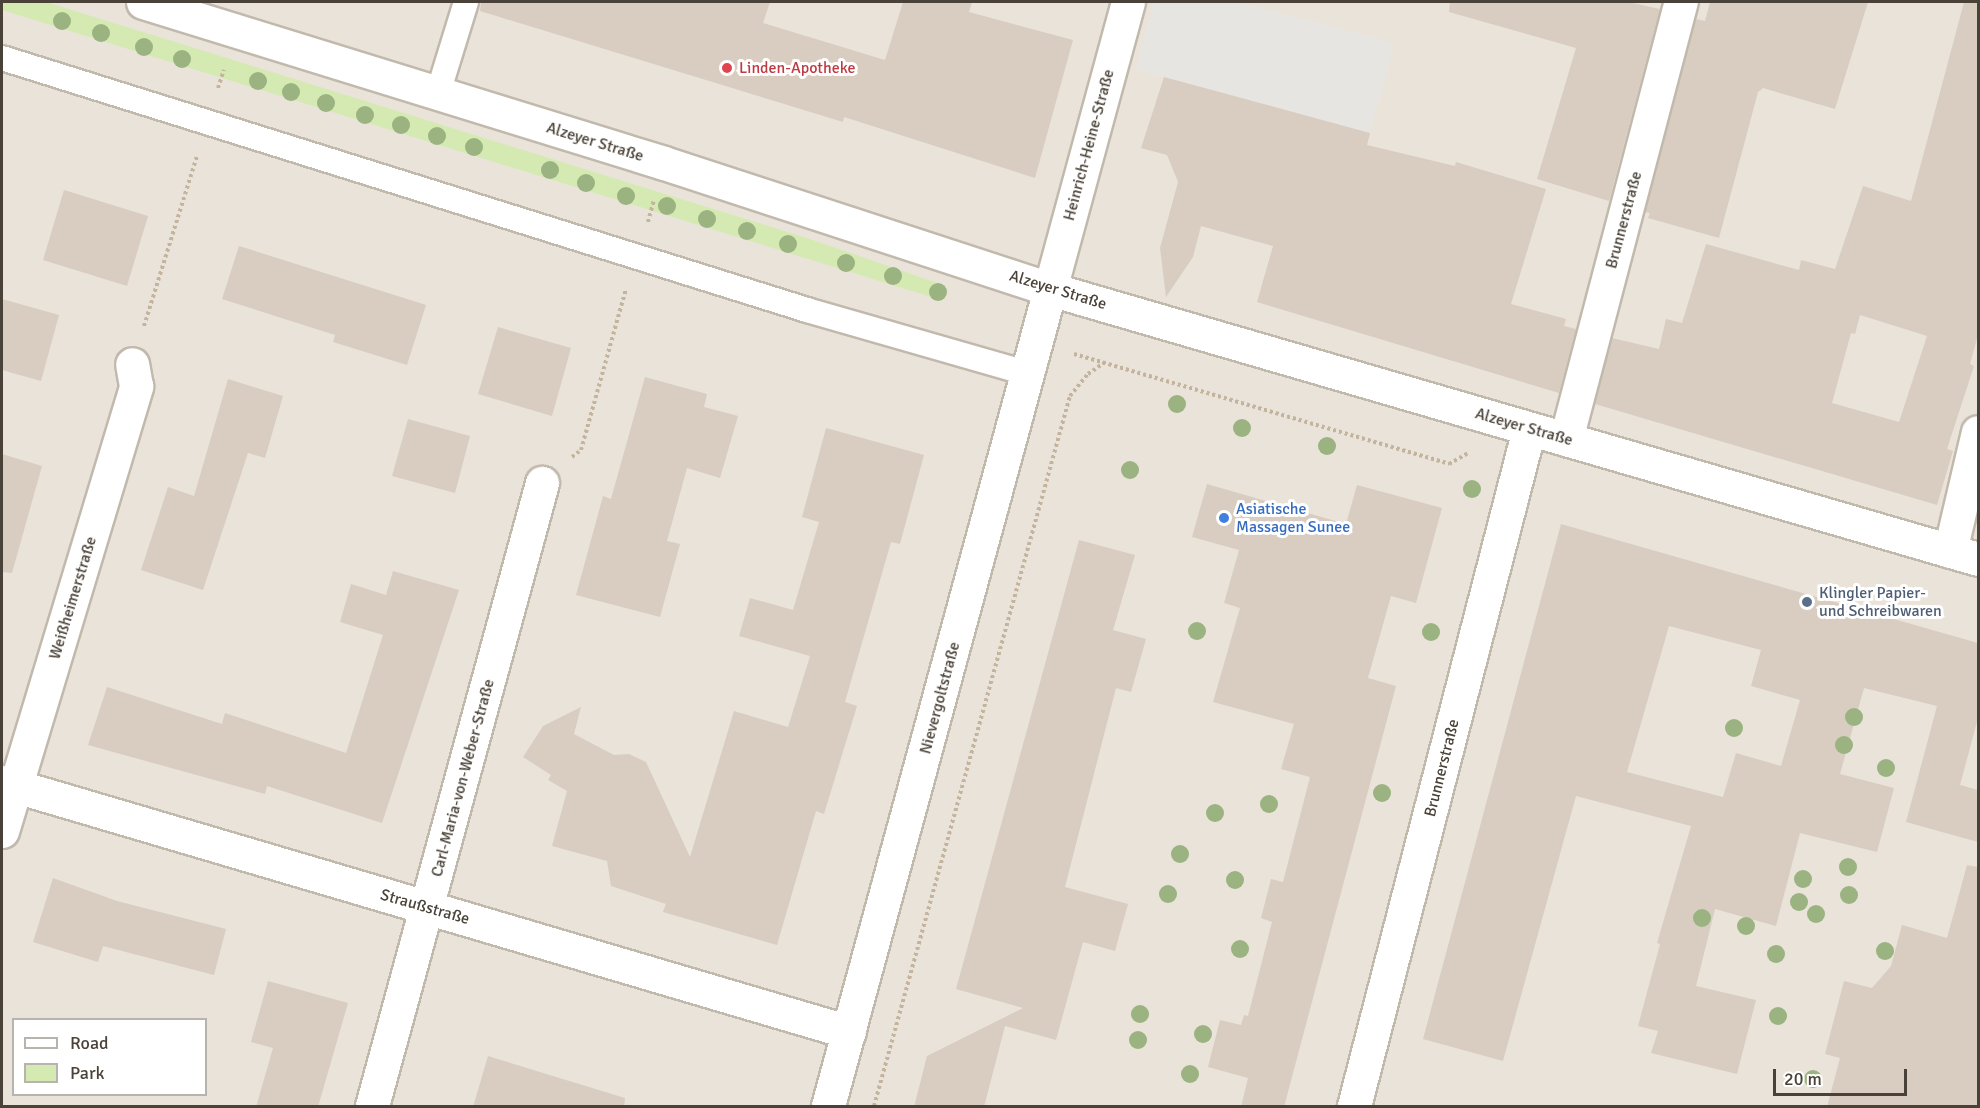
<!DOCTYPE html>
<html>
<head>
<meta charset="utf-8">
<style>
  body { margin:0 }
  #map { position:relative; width:1980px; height:1108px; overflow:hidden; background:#f6f2eb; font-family:Signika,sans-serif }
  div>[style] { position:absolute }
  .residential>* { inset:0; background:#eae3d9 }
  .green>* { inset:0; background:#d5eab3 }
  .parking>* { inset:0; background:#e7e5e2 }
  .building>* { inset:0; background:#d8cdc0 }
  .path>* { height:4px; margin-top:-2px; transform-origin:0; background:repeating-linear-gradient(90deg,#c4b49e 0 3px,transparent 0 6px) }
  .roads { filter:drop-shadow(2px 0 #c2b9ad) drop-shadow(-2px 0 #c2b9ad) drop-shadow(0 2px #c2b9ad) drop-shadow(0 -2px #c2b9ad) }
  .service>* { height:24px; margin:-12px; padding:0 12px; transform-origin:12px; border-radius:12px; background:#fff }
  .minor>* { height:33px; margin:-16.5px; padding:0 16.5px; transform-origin:16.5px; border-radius:16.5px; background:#fff }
  .tertiary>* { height:33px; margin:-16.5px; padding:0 16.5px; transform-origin:16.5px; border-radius:16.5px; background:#fff }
  .trees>* { width:18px; height:18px; margin:-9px; border-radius:50%; background:#9ab380 }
  .dots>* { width:16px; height:16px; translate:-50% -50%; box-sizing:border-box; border:3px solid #fff; border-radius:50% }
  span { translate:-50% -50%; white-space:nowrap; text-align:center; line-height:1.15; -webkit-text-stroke:6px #fff; paint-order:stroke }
  .health-label { font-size:16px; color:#be3a42 }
  .left { translate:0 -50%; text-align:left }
  .street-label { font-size:16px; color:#4a4238 }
  .shop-label { font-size:16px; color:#366cbe }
  .service-label { font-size:16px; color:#4e5e75 }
  .frame { position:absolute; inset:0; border:3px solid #4a4238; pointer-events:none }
  .legend { position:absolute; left:12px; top:1018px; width:195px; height:78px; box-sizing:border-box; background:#fff; border:2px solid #b7b3af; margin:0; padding:8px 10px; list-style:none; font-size:18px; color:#4a4238 }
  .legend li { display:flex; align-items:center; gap:12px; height:30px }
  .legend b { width:30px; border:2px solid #b7b3af }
  .scale { position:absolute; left:1773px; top:1069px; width:134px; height:27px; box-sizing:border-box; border:3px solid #4a4238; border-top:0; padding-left:8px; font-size:18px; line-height:21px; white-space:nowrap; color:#4a4238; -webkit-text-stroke:4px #fff; paint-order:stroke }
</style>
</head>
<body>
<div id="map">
  <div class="residential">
    <i style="clip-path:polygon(evenodd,2px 2px,1978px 2px,1978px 1106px,2px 1106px,2px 2px,14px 1020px,206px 1020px,206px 1094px,14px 1094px,14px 1020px)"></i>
  </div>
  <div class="green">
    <i style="clip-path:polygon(2px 2px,46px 2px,807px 238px,946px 286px,941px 300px,2px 10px)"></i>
  </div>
  <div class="parking">
    <i style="clip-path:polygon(1154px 2px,1239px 2px,1394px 43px,1370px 133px,1136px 69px)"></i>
  </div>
  <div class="building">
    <i style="clip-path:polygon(481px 2px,770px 2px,763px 23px,885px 60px,903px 2px,972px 2px,969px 12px,1073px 40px,1035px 178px,844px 117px,843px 122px,480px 11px)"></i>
    <i style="clip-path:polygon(1450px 2px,1628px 2px,1660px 9px,1609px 201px,1537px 179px,1576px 48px,1449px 12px)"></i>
    <i style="clip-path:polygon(1710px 2px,1868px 2px,1835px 109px,1763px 88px,1758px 92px,1719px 238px,1648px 218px,1650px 213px,1645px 212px,1696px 19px,1705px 21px)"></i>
    <i style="clip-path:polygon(evenodd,1964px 2px,1978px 2px,1978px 335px,1970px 364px,1974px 366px,1947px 449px,1953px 451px,1937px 505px,1595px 404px,1612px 338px,1659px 349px,1666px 319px,1682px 323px,1706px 244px,1799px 270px,1801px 260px,1835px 269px,1863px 186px,1911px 201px,1964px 2px,1860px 315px,1927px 336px,1899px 422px,1832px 403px,1851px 333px,1855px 334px,1860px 315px)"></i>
    <i style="clip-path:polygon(1164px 77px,1370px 133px,1367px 145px,1455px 166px,1456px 162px,1546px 189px,1511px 304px,1566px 319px,1564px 326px,1576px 329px,1559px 393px,1257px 302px,1273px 246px,1201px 226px,1193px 257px,1166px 297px,1160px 248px,1178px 182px,1167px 155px,1141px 148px)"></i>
    <i style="clip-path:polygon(64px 190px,148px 216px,127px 286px,43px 260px)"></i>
    <i style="clip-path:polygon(239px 246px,426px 305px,407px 365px,333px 342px,335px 335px,222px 299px)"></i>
    <i style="clip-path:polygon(2px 299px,59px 315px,41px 381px,2px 370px)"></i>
    <i style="clip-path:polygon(498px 327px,571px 348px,552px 416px,478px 394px)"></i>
    <i style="clip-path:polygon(645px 377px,707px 394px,704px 407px,738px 416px,720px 478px,687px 468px,667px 541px,680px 544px,660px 617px,576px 595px,603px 496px,611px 499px)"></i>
    <i style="clip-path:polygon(228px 379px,283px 396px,265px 458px,248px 453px,203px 590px,141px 570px,168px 487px,194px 496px)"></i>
    <i style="clip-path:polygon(408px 419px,470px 436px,455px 493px,392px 476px)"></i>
    <i style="clip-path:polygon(826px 428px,924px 455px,900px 544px,891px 542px,845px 702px,857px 706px,824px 814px,816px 811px,777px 945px,663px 912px,666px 904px,611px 886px,607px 861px,552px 846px,567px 791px,548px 780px,551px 775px,523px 757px,543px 726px,581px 707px,574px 734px,614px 755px,629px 754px,646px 762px,690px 857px,734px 711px,788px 727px,810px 656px,739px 636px,750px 598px,793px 610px,819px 522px,802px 517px)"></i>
    <i style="clip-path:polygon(2px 454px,42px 466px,12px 573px,2px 572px)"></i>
    <i style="clip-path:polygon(1207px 484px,1346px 524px,1357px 485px,1442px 508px,1416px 603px,1391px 596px,1368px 678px,1396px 686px,1284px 1107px,1241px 1107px,1248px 1078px,1208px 1067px,1220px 1020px,1241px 1025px,1244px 1015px,1248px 1016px,1272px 922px,1261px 918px,1271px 879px,1283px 882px,1310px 777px,1281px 769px,1294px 724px,1213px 702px,1240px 608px,1224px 603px,1239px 550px,1192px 537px)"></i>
    <i style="clip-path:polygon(evenodd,1561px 524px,1978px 643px,1978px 718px,1960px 785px,1978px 790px,1978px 842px,1906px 822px,1937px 706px,1864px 688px,1840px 774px,1894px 788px,1877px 852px,1800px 833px,1776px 926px,1715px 909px,1696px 986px,1756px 1000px,1737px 1074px,1651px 1053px,1658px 1031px,1638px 1026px,1660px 944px,1657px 943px,1691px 826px,1576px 796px,1503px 1061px,1423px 1039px,1561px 524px,1669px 626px,1761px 650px,1751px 686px,1800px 700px,1781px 766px,1736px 753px,1723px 797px,1627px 772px,1669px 626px)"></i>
    <i style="clip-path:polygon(1079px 540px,1135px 555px,1113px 630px,1146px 639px,1131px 692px,1116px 688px,1065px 887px,1128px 904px,1115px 951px,1083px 942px,1056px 1040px,1005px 1026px,984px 1107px,914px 1107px,927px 1056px,1023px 1008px,956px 989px)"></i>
    <i style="clip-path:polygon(393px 571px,459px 590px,382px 823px,267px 786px,265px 794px,88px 745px,107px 687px,222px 724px,225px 713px,346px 753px,383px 635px,340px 622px,351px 584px,386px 595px)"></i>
    <i style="clip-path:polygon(1967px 865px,1978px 867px,1978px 1107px,1827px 1107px,1840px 1058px,1825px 1054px,1844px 981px,1872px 988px,1891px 966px,1902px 925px,1947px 938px)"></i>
    <i style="clip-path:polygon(53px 878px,117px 901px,226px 929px,214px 975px,103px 946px,98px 962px,33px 942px)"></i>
    <i style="clip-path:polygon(268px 981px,348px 1003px,318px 1107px,256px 1107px,273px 1048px,251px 1042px)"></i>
    <i style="clip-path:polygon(488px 1056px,625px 1098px,624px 1107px,473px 1107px)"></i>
  </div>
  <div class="path">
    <i style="left:218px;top:88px;width:19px;rotate:-72deg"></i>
    <i style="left:648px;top:222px;width:23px;rotate:-75deg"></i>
    <i style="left:144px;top:326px;width:178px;rotate:-72.7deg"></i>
    <i style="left:1074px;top:354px;width:391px;rotate:16.3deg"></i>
    <i style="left:1449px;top:464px;width:22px;rotate:-30deg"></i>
    <i style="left:572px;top:457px;width:11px;rotate:-38deg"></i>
    <i style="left:581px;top:450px;width:167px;rotate:-74.4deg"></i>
    <i style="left:874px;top:1106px;width:737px;rotate:-74.57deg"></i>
    <i style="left:1070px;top:396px;width:28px;rotate:-51deg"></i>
    <i style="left:1088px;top:374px;width:19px;rotate:-35deg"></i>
  </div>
  <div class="roads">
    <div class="service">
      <i style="left:2px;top:58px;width:844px;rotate:17.38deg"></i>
      <i style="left:807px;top:310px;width:229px;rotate:16deg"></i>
      <i style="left:438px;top:93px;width:95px;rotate:-72.9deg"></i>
    </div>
    <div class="minor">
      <i style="left:1050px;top:289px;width:297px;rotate:-74.8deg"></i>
      <i style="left:1566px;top:439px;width:452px;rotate:-75.3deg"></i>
      <i style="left:1950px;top:551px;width:122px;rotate:-76.8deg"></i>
      <i style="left:2px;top:782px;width:883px;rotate:16.44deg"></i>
      <i style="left:2px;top:831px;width:465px;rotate:-73.2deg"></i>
      <i style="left:136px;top:386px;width:22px;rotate:-100deg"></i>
      <i style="left:372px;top:1106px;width:646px;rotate:-74.74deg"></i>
      <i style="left:1354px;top:1106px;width:699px;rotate:-75.51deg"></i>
    </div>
    <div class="tertiary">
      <i style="left:143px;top:2px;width:545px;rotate:17.17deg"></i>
      <i style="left:664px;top:163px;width:406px;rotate:18.1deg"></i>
      <i style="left:1050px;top:289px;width:966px;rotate:16.22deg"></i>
      <i style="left:828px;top:1106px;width:847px;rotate:-74.8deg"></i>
    </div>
  </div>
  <div class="trees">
    <i style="left:62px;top:21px"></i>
    <i style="left:101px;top:33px"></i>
    <i style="left:144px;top:47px"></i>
    <i style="left:182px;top:59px"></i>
    <i style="left:258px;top:81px"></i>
    <i style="left:291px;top:92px"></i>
    <i style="left:326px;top:103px"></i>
    <i style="left:365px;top:115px"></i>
    <i style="left:401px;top:125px"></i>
    <i style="left:437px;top:136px"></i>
    <i style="left:474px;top:147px"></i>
    <i style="left:550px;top:170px"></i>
    <i style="left:586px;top:183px"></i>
    <i style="left:626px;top:196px"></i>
    <i style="left:667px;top:206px"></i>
    <i style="left:707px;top:219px"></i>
    <i style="left:747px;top:231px"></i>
    <i style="left:788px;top:244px"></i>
    <i style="left:846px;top:263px"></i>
    <i style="left:893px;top:276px"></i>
    <i style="left:938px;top:292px"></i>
    <i style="left:1177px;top:404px"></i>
    <i style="left:1242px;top:428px"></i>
    <i style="left:1327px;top:446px"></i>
    <i style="left:1130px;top:470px"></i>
    <i style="left:1472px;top:489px"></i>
    <i style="left:1197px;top:631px"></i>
    <i style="left:1431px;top:632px"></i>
    <i style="left:1854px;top:717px"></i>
    <i style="left:1734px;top:728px"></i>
    <i style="left:1844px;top:745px"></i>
    <i style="left:1886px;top:768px"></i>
    <i style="left:1382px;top:793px"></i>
    <i style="left:1269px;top:804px"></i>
    <i style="left:1215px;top:813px"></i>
    <i style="left:1180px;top:854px"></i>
    <i style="left:1848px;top:867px"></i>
    <i style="left:1803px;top:879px"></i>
    <i style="left:1235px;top:880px"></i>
    <i style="left:1168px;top:894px"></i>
    <i style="left:1849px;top:895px"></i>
    <i style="left:1799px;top:902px"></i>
    <i style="left:1816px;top:914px"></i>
    <i style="left:1702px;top:918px"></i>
    <i style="left:1746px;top:926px"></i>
    <i style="left:1240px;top:949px"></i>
    <i style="left:1885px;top:951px"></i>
    <i style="left:1776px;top:954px"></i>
    <i style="left:1140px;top:1014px"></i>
    <i style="left:1778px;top:1016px"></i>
    <i style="left:1203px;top:1034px"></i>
    <i style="left:1138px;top:1040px"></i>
    <i style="left:1190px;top:1074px"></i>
    <i style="left:1813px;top:1079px"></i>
  </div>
  <div class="dots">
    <i style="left:727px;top:68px;background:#e0444e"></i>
    <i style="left:1224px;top:518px;background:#3f7fe0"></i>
    <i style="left:1807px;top:602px;background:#5c6f8a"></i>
  </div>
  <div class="health-label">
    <span class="left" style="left:739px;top:68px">Linden-Apotheke</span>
  </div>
  <div class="street-label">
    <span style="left:595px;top:142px;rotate:17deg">Alzeyer Straße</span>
    <span style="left:1089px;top:145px;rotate:-75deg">Heinrich-Heine-Straße</span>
    <span style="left:1624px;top:220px;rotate:-75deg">Brunnerstraße</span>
    <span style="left:1058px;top:290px;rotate:17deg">Alzeyer Straße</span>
    <span style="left:1524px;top:427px;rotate:16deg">Alzeyer Straße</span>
    <span style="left:73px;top:598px;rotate:-73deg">Weißheimerstraße</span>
    <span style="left:940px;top:698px;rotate:-75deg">Nievergoltstraße</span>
    <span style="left:1442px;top:768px;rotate:-76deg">Brunnerstraße</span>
    <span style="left:463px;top:778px;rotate:-75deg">Carl-Maria-von-Weber-Straße</span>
    <span style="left:425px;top:907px;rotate:16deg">Straußstraße</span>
  </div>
  <div class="shop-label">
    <span class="left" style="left:1236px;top:518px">Asiatische<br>Massagen Sunee</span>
  </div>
  <div class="service-label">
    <span class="left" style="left:1819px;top:602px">Klingler Papier-<br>und Schreibwaren</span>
  </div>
  <div class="frame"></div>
  <ul class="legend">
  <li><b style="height:8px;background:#fff"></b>Road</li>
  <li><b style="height:16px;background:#d5eab3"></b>Park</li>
  </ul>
  <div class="scale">20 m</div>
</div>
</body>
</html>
